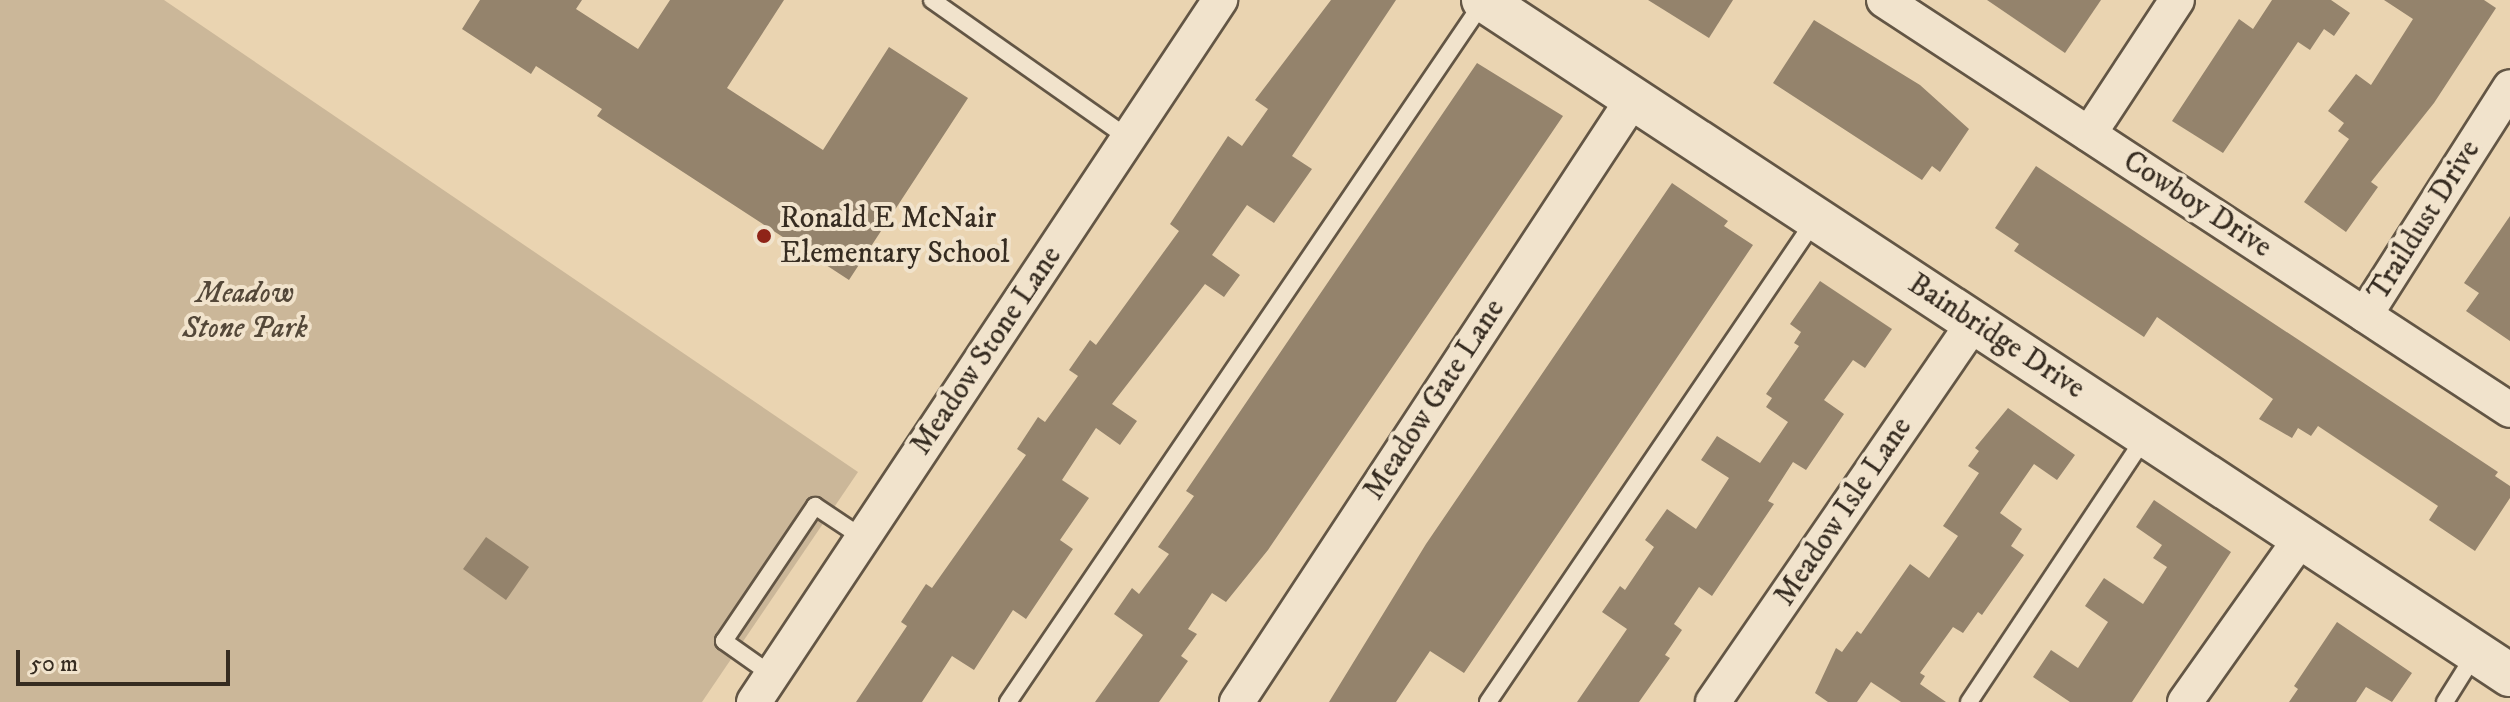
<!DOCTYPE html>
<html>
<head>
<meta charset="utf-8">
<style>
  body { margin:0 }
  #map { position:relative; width:2510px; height:702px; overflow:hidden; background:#ead4b1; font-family:"IM FELL DW Pica",serif }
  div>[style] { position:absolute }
  .green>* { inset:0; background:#cbb799 }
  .building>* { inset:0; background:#94836c }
  .roads { filter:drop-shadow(2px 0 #635645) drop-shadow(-2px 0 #635645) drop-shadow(0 2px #635645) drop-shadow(0 -2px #635645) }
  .service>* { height:16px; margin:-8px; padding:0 8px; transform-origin:8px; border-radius:8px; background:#f1e3cc }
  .minor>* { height:34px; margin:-17px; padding:0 17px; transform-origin:17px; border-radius:17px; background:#f1e3cc }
  .tertiary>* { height:42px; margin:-21px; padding:0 21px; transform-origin:21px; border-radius:21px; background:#f1e3cc }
  .dots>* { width:22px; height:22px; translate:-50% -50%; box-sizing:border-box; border:4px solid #f1e3cc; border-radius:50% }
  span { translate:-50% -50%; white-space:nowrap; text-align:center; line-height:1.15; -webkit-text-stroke:8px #f1e3cc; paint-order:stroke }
  .street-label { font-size:30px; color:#362c21 }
  .poi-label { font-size:30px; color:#362c21 }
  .left { translate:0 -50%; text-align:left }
  .park-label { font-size:30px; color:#544839; font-style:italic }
  .scale { position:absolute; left:16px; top:650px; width:214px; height:36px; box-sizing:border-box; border:4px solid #362c21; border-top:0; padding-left:10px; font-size:24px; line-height:28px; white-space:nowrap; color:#362c21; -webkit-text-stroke:6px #f1e3cc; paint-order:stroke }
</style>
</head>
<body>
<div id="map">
  <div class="green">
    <i style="clip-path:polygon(0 0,164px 0,858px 472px,702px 702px,0 702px)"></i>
  </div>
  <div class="building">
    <i style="clip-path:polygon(480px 0,582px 0,576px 9px,638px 49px,670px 0,784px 0,727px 88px,823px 150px,889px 47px,968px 98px,849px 280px,597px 116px,602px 109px,536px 66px,531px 74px,462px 29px)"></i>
    <i style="clip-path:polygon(1331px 0,1396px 0,1292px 156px,1312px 169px,1274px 223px,1247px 205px,1212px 255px,1240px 275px,1224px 297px,1205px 284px,1112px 404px,1137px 421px,1120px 445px,1096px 428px,1062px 480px,1089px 498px,1060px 540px,1073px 549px,1026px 619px,1013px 610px,974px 670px,952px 656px,922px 702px,856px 702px,907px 626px,901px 622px,926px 584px,932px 588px,1026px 455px,1017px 449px,1038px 417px,1045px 422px,1078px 376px,1069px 370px,1090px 340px,1096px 345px,1179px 231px,1170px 224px,1228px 136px,1242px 146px,1268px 109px,1255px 100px)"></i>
    <i style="clip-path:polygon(1648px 0,1733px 0,1709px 38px)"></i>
    <i style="clip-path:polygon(1987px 0,2101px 0,2065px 53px)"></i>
    <i style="clip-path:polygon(2272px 0,2331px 0,2350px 13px,2334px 36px,2324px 29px,2310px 50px,2298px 42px,2223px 153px,2172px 121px,2239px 19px,2253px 29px)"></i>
    <i style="clip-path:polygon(2384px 0,2484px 0,2496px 8px,2434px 103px,2371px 182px,2378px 187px,2346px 232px,2304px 202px,2349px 139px,2338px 131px,2344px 123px,2328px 111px,2356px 74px,2371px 85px,2413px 19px)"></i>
    <i style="clip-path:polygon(1814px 20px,1920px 85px,1969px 129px,1940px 172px,1932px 166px,1922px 180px,1773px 83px)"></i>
    <i style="clip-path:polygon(1477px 63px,1563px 116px,1268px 550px,1226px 602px,1212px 593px,1188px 629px,1197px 634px,1181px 656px,1188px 661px,1159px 702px,1095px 702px,1143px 635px,1114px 614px,1132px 588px,1139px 594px,1169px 554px,1158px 547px,1194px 496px,1186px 491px)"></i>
    <i style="clip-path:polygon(2036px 166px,2498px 472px,2495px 476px,2510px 486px,2510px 498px,2475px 551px,2429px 520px,2438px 506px,2318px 426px,2311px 436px,2298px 428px,2292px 438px,2259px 419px,2273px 399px,2157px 317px,2144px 337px,2014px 251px,2019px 244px,1995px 228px)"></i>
    <i style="clip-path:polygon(1672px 183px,1728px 221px,1724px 226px,1753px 245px,1464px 673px,1430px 651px,1396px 702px,1329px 702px,1426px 544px)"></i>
    <i style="clip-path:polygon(2510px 216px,2510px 341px,2466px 311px,2479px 293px,2464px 283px)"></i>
    <i style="clip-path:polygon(1820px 281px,1892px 329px,1865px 368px,1853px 360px,1824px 400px,1844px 414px,1806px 470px,1793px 462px,1768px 501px,1774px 504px,1712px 596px,1699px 587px,1674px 624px,1682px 630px,1665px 655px,1670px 658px,1639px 702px,1577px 702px,1627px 629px,1602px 612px,1620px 586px,1625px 590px,1654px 547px,1645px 540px,1667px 509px,1696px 529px,1729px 478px,1701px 460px,1717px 436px,1760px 463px,1788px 422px,1766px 407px,1772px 398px,1766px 394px,1799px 346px,1794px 343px,1801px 332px,1790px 324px)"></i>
    <i style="clip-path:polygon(2008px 408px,2075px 455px,2057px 480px,2034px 464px,2000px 513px,2022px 529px,2011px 546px,2024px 555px,1982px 615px,1978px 612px,1963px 633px,1953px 627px,1920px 673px,1925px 676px,1920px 684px,1946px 702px,1901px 702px,1871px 682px,1857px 702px,1828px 702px,1815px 693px,1836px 648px,1842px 652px,1857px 631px,1861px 634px,1910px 564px,1929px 578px,1958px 536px,1943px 526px,1979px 473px,1968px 466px,1979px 451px,1975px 448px)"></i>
    <i style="clip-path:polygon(2154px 500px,2231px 552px,2132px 702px,2070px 702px,2033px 677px,2051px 650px,2078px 668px,2108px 622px,2085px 606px,2104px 578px,2143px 604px,2167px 567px,2153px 558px,2162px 545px,2136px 527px)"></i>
    <i style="clip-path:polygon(486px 537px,529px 567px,506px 600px,463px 569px)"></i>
    <i style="clip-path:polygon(2337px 622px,2412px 673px,2392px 702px,2366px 687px,2356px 702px,2289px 702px,2298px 689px,2294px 686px)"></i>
  </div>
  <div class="roads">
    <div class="service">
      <i style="left:932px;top:0;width:240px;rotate:35.1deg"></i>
      <i style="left:772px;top:675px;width:59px;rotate:-144.7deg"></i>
      <i style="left:724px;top:641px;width:163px;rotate:-56deg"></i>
      <i style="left:815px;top:506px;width:58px;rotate:33.7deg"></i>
      <i style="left:1008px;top:702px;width:846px;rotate:-55.84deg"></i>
      <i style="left:1488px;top:702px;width:582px;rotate:-55.85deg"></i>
      <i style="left:1969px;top:702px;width:318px;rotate:-56.4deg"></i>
      <i style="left:2445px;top:702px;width:57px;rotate:-58deg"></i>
    </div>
    <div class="minor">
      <i style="left:1884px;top:0;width:748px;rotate:33.22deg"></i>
      <i style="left:2089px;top:134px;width:160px;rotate:-56.7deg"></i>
      <i style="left:2365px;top:315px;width:270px;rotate:-57.5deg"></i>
      <i style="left:754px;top:702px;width:843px;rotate:-56.42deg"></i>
      <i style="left:1237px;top:702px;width:721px;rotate:-56.71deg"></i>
      <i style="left:1713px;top:702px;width:461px;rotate:-55.5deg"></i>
      <i style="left:2185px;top:702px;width:201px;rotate:-54.7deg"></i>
    </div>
    <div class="tertiary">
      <i style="left:1483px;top:0;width:1229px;rotate:33.32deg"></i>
    </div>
  </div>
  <div class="dots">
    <i style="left:764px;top:236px;background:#8f2418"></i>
  </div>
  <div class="street-label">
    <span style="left:2197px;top:205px;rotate:33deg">Cowboy Drive</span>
    <span style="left:2425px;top:221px;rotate:-58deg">Traildust Drive</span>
    <span style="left:1996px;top:337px;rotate:33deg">Bainbridge Drive</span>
    <span style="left:987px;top:351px;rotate:-56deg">Meadow Stone Lane</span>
    <span style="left:1435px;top:400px;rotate:-57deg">Meadow Gate Lane</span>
    <span style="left:1844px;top:512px;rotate:-56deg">Meadow Isle Lane</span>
  </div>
  <div class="poi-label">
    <span class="left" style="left:780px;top:236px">Ronald E McNair<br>Elementary School</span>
  </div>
  <div class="park-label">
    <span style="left:245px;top:311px">Meadow<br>Stone Park</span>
  </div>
  <div class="scale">50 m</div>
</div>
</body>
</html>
